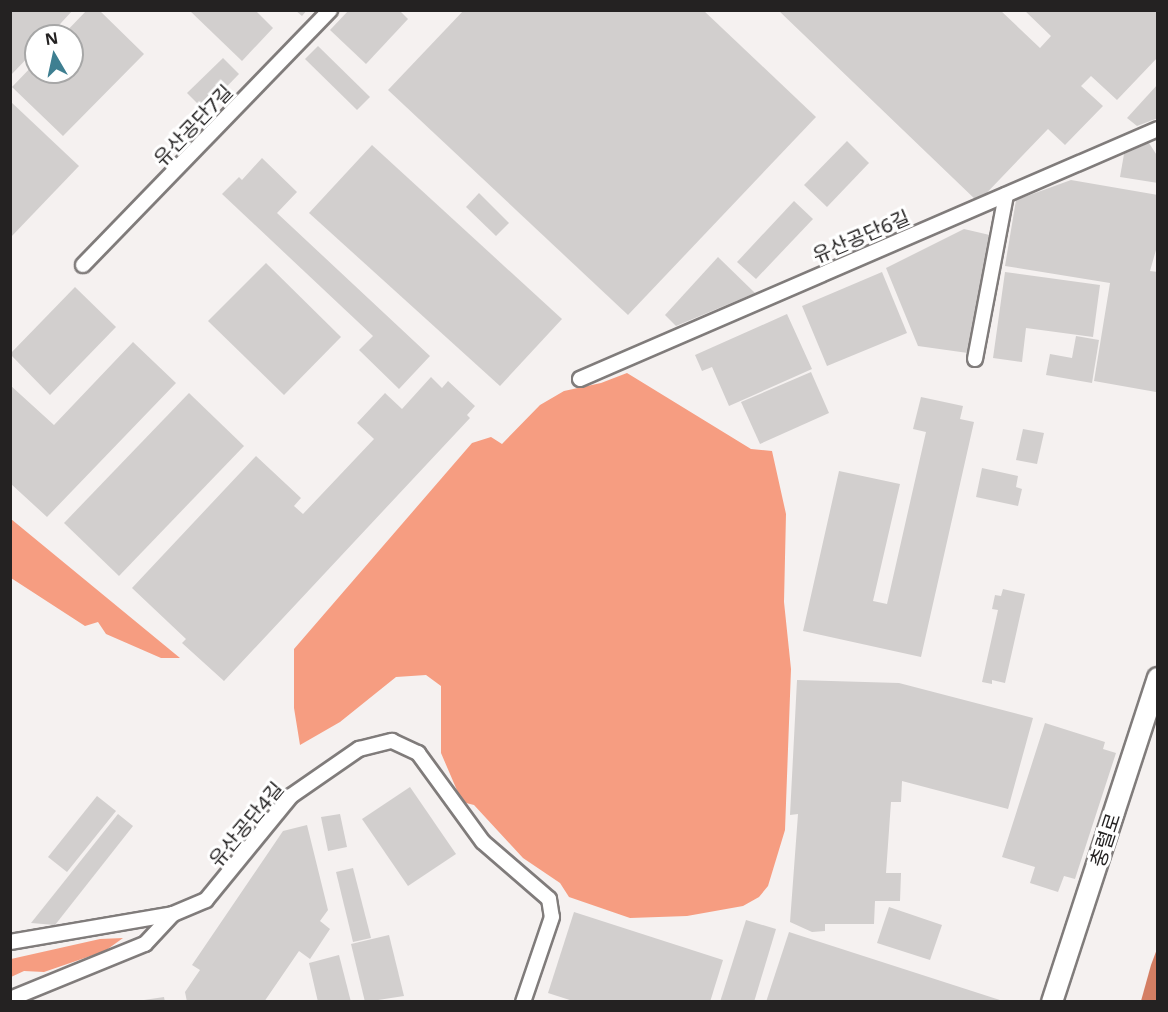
<!DOCTYPE html>
<html>
<head>
<meta charset="utf-8">
<style>
  body { margin:0 }
  #map { position:relative; width:1168px; height:1012px; overflow:hidden; background:#f5f1f0; font-family:"Noto Sans","Noto Sans KR",sans-serif }
  div>[style] { position:absolute }
  .forest>* { inset:0; background:#f69d81 }
  .water>* { inset:0; background:#d47e63 }
  .building>* { inset:0; background:#d2cfce }
  .roads { filter:drop-shadow(2px 0 #807c7b) drop-shadow(-2px 0 #807c7b) drop-shadow(0 2px #807c7b) drop-shadow(0 -2px #807c7b) }
  .street>* { height:14px; margin:-7px; padding:0 7px; transform-origin:7px; border-radius:7px; background:#fff }
  .secondary>* { height:20px; margin:-10px; padding:0 10px; transform-origin:10px; border-radius:10px; background:#fff }
  span { translate:-50% -50%; white-space:nowrap; text-align:center; line-height:1.15; -webkit-text-stroke:6px #fff; paint-order:stroke }
  .street-label { font-size:20px; color:#242222 }
  .frame { position:absolute; inset:0; border:12px solid #242222; pointer-events:none }
  .north { position:absolute; left:24px; top:24px; width:60px; height:60px; box-sizing:border-box; background:#fff; border:2px solid #a7a7a7; border-radius:50%; rotate:351deg; font-size:16px; font-weight:700; line-height:24px; text-align:center; color:#242222 }
  .north::after { content:''; display:block; margin:auto; width:21px; height:27px; background:#3e7f91; clip-path:polygon(50% 0,100% 100%,50% 72%,0 100%) }
</style>
</head>
<body>
<div id="map">
  <div class="forest">
    <i style="clip-path:polygon(627px 373px,751px 449px,772px 451px,786px 514px,784px 602px,791px 669px,785px 830px,768px 886px,759px 897px,743px 906px,687px 916px,630px 918px,569px 897px,560px 883px,523px 858px,474px 805px,462px 802px,441px 753px,441px 686px,426px 675px,396px 677px,340px 722px,300px 745px,294px 708px,294px 649px,472px 443px,491px 437px,502px 444px,540px 405px,564px 391px,601px 383px)"></i>
    <i style="clip-path:polygon(10px 519px,11px 519px,180px 658px,161px 658px,106px 634px,98px 622px,85px 626px,11px 578px)"></i>
    <i style="clip-path:polygon(123px 938px,105px 951px,44px 972px,24px 971px,11px 977px,11px 959px,100px 939px)"></i>
  </div>
  <div class="water">
    <i style="clip-path:polygon(1157px 949px,1157px 1001px,1141px 1001px,1151px 965px)"></i>
  </div>
  <div class="building">
    <i style="clip-path:polygon(10px 10px,73px 10px,49px 36px,36px 36px,36px 49px,10px 76px)"></i>
    <i style="clip-path:polygon(87px 10px,99px 10px,144px 54px,63px 136px,12px 87px,36px 62px,36px 72px,72px 72px,72px 36px,62px 36px)"></i>
    <i style="clip-path:polygon(189px 10px,255px 10px,273px 28px,242px 61px)"></i>
    <i style="clip-path:polygon(295px 10px,307px 10px,302px 16px)"></i>
    <i style="clip-path:polygon(349px 10px,399px 10px,408px 19px,366px 64px,330px 30px)"></i>
    <i style="clip-path:polygon(464px 10px,703px 10px,816px 117px,628px 315px,388px 90px)"></i>
    <i style="clip-path:polygon(778px 10px,1000px 10px,1040px 48px,1051px 36px,1024px 10px,1158px 10px,1158px 57px,1117px 100px,1091px 76px,1081px 86px,1103px 106px,1065px 145px,1048px 129px,978px 202px)"></i>
    <i style="clip-path:polygon(318px 46px,370px 97px,357px 110px,305px 59px)"></i>
    <i style="clip-path:polygon(223px 58px,239px 74px,204px 110px,187px 93px)"></i>
    <i style="clip-path:polygon(1158px 84px,1158px 118px,1137px 126px,1127px 118px)"></i>
    <i style="clip-path:polygon(10px 101px,79px 166px,10px 238px)"></i>
    <i style="clip-path:polygon(847px 141px,869px 163px,827px 207px,804px 185px)"></i>
    <i style="clip-path:polygon(1149px 143px,1158px 157px,1158px 183px,1120px 177px,1124px 154px)"></i>
    <i style="clip-path:polygon(372px 145px,562px 319px,500px 386px,309px 213px)"></i>
    <i style="clip-path:polygon(262px 158px,297px 192px,277px 213px,430px 356px,399px 389px,359px 350px,373px 336px,222px 194px,239px 177px,242px 180px)"></i>
    <i style="clip-path:polygon(1071px 180px,1158px 195px,1158px 243px,1150px 271px,1158px 272px,1156px 392px,1094px 381px,1110px 283px,1005px 266px,1016px 200px)"></i>
    <i style="clip-path:polygon(479px 193px,509px 223px,496px 236px,466px 207px)"></i>
    <i style="clip-path:polygon(794px 201px,813px 219px,756px 279px,737px 262px)"></i>
    <i style="clip-path:polygon(964px 229px,994px 236px,975px 354px,918px 346px,886px 268px)"></i>
    <i style="clip-path:polygon(718px 257px,755px 293px,676px 326px,665px 315px)"></i>
    <i style="clip-path:polygon(266px 263px,341px 337px,284px 395px,208px 321px)"></i>
    <i style="clip-path:polygon(882px 272px,907px 333px,827px 366px,802px 306px)"></i>
    <i style="clip-path:polygon(1005px 272px,1100px 285px,1093px 337px,1026px 328px,1022px 362px,993px 358px)"></i>
    <i style="clip-path:polygon(75px 287px,116px 327px,50px 395px,10px 354px)"></i>
    <i style="clip-path:polygon(787px 314px,812px 369px,729px 406px,712px 367px,702px 371px,695px 355px)"></i>
    <i style="clip-path:polygon(1076px 336px,1099px 340px,1092px 383px,1046px 375px,1050px 354px,1072px 358px)"></i>
    <i style="clip-path:polygon(133px 342px,176px 383px,47px 517px,10px 483px,10px 385px,54px 425px)"></i>
    <i style="clip-path:polygon(811px 372px,829px 413px,760px 444px,741px 402px)"></i>
    <i style="clip-path:polygon(431px 377px,442px 388px,448px 381px,475px 406px,467px 415px,470px 418px,224px 681px,182px 643px,186px 639px,132px 588px,256px 456px,301px 498px,294px 506px,303px 514px,374px 439px,357px 423px,385px 393px,402px 409px)"></i>
    <i style="clip-path:polygon(189px 393px,244px 446px,119px 576px,64px 523px)"></i>
    <i style="clip-path:polygon(921px 397px,963px 406px,960px 419px,974px 422px,921px 657px,803px 631px,839px 471px,900px 484px,873px 601px,887px 604px,926px 432px,913px 429px)"></i>
    <i style="clip-path:polygon(1023px 429px,1044px 433px,1037px 464px,1016px 460px)"></i>
    <i style="clip-path:polygon(982px 468px,1018px 476px,1016px 487px,1022px 489px,1018px 506px,976px 497px)"></i>
    <i style="clip-path:polygon(1003px 589px,1025px 594px,1005px 683px,992px 680px,992px 684px,982px 682px,998px 610px,992px 609px,995px 595px,1001px 596px)"></i>
    <i style="clip-path:polygon(797px 680px,899px 683px,1033px 718px,1008px 809px,902px 781px,901px 802px,891px 802px,886px 873px,901px 873px,900px 901px,875px 901px,874px 924px,825px 924px,825px 931px,812px 932px,790px 922px,798px 814px,790px 815px)"></i>
    <i style="clip-path:polygon(1045px 723px,1105px 742px,1103px 749px,1116px 753px,1075px 879px,1064px 876px,1058px 892px,1030px 883px,1035px 867px,1002px 857px)"></i>
    <i style="clip-path:polygon(410px 787px,456px 854px,408px 886px,362px 819px)"></i>
    <i style="clip-path:polygon(97px 796px,116px 811px,67px 872px,48px 857px)"></i>
    <i style="clip-path:polygon(118px 814px,133px 826px,55px 925px,31px 923px)"></i>
    <i style="clip-path:polygon(340px 814px,347px 847px,328px 851px,321px 817px)"></i>
    <i style="clip-path:polygon(307px 825px,328px 910px,320px 921px,330px 929px,310px 959px,299px 951px,264px 1002px,187px 1002px,185px 992px,200px 970px,192px 965px,283px 831px)"></i>
    <i style="clip-path:polygon(353px 868px,371px 938px,353px 942px,336px 872px)"></i>
    <i style="clip-path:polygon(889px 907px,942px 925px,930px 960px,877px 943px)"></i>
    <i style="clip-path:polygon(574px 912px,723px 960px,710px 1002px,576px 1002px,548px 993px)"></i>
    <i style="clip-path:polygon(746px 920px,776px 929px,754px 1002px,720px 1002px)"></i>
    <i style="clip-path:polygon(789px 932px,1003px 1001px,1003px 1002px,766px 1002px)"></i>
    <i style="clip-path:polygon(389px 935px,404px 996px,365px 1002px,351px 944px)"></i>
    <i style="clip-path:polygon(339px 955px,351px 1002px,318px 1002px,309px 963px)"></i>
    <i style="clip-path:polygon(164px 997px,165px 1002px,144px 1002px,144px 1000px)"></i>
  </div>
  <div class="roads">
    <div class="street">
      <i style="left:83px;top:265px;width:355px;rotate:-45.9deg"></i>
      <i style="left:975px;top:359px;width:167px;rotate:-79.3deg"></i>
      <i style="left:580px;top:379px;width:630px;rotate:-23.39deg"></i>
      <i style="left:10px;top:942px;width:165px;rotate:-9.7deg"></i>
      <i style="left:173px;top:914px;width:36px;rotate:-23deg"></i>
      <i style="left:206px;top:900px;width:134px;rotate:-50.7deg"></i>
      <i style="left:291px;top:796px;width:83px;rotate:-34.7deg"></i>
      <i style="left:359px;top:749px;width:34px;rotate:-14deg"></i>
      <i style="left:392px;top:741px;width:29px;rotate:25deg"></i>
      <i style="left:418px;top:753px;width:110px;rotate:53.9deg"></i>
      <i style="left:483px;top:842px;width:87px;rotate:40.8deg"></i>
      <i style="left:549px;top:899px;width:18px;rotate:81deg"></i>
      <i style="left:552px;top:917px;width:90px;rotate:108.8deg"></i>
      <i style="left:10px;top:999px;width:146px;rotate:-22.2deg"></i>
      <i style="left:145px;top:944px;width:41px;rotate:-47deg"></i>
    </div>
    <div class="secondary">
      <i style="left:1052px;top:1002px;width:341px;rotate:-71.9deg"></i>
    </div>
  </div>
  <div class="street-label">
    <span style="left:193px;top:125px;rotate:-46deg">유산공단7길</span>
    <span style="left:861px;top:236px;rotate:-23deg">유산공단6길</span>
    <span style="left:246px;top:824px;rotate:-50deg">유산공단4길</span>
    <span style="left:1105px;top:840px;rotate:-72deg">충렬로</span>
  </div>
  <div class="frame"></div>
  <div class="north">N</div>
</div>
</body>
</html>
